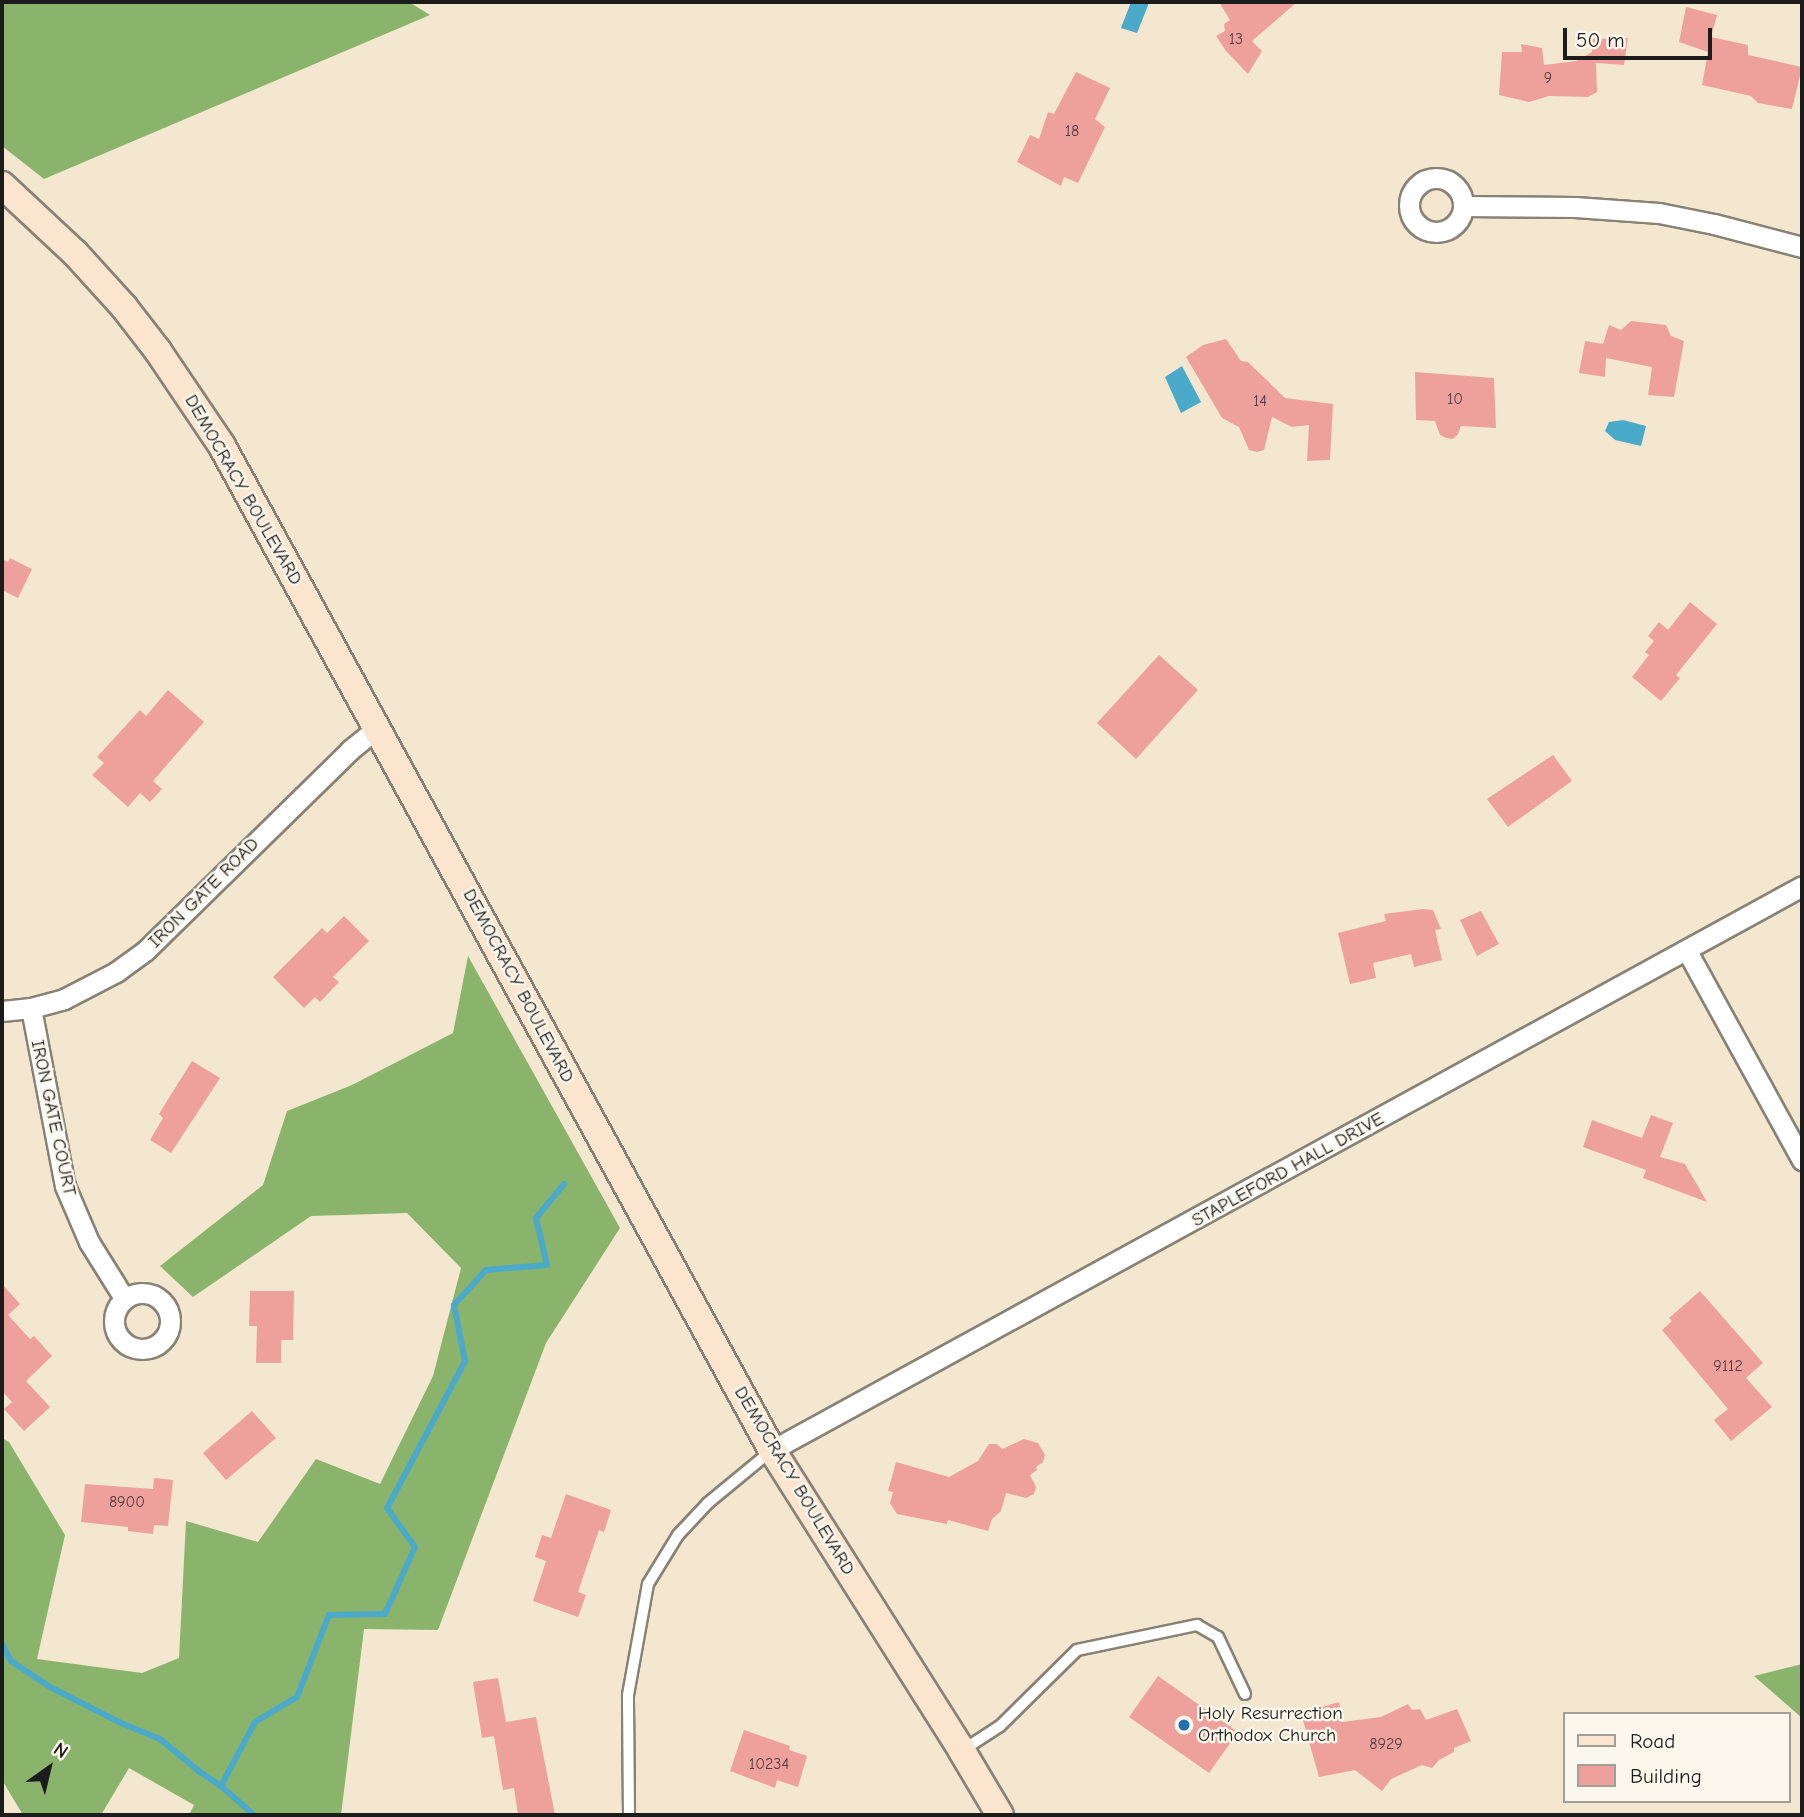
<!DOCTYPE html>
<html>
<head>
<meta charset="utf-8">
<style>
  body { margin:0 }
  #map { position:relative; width:1804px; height:1817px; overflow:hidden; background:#f4e7cf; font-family:"Comic Neue",sans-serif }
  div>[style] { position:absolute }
  .forest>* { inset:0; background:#8ab46c }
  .water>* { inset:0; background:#4ba9ca }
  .stream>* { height:6px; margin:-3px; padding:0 3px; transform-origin:3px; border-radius:3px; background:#4ba9ca }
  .building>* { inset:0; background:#eea19c }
  .roads { filter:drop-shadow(2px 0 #888276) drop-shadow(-2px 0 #888276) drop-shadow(0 2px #888276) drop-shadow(0 -2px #888276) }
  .lane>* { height:10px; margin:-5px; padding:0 5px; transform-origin:5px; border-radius:5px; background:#fff }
  .street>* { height:19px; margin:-9.5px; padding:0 9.5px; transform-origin:9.5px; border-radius:9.5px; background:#fff }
  .street>.ring { margin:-9.5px; padding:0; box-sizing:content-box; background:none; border:19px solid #fff; border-radius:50% }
  .secondary>* { height:26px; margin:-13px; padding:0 13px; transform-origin:13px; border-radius:13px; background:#fbe5cf }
  .dots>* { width:19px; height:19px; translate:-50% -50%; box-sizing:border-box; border:4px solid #fbf7ec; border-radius:50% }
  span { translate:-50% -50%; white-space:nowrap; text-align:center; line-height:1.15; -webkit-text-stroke:5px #fbf7ec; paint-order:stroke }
  .number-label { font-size:16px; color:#503d3c }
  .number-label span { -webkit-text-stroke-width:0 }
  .street-label { font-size:19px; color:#1c1c1c }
  .poi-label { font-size:19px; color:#1c1c1c }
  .left { translate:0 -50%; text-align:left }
  .frame { position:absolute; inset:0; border:4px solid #1c1c1c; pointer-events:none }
  .legend { position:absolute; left:1563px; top:1712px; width:228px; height:91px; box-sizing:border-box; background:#fbf7ec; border:2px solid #a29f99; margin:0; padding:9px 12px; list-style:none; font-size:21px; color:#1c1c1c }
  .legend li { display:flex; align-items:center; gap:14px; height:35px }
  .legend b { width:35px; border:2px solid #a29f99 }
  .north { position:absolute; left:14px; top:1733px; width:70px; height:70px; -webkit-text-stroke:5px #fbf7ec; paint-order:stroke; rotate:34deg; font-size:19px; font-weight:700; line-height:28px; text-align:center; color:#1c1c1c }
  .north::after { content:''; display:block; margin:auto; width:24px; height:32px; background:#1c1c1c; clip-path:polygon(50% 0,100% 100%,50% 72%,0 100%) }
  .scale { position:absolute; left:1563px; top:28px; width:149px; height:32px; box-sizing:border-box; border:4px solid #1c1c1c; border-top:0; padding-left:9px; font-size:21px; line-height:24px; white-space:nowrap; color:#1c1c1c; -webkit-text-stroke:5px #fbf7ec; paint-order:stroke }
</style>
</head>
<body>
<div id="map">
  <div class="forest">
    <i style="clip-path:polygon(2px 2px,409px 2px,430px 15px,44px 179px,2px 146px)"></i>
    <i style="clip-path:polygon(468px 956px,620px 1228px,546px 1343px,438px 1630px,364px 1629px,341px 1815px,189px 1815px,194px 1805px,129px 1768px,101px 1815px,23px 1815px,2px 1780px,2px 1438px,9px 1442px,65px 1535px,37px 1659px,142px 1673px,179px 1658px,186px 1521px,258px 1542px,316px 1459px,380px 1484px,433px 1376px,461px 1268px,407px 1213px,311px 1216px,193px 1297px,160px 1266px,263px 1185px,287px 1111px,352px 1085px,453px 1033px)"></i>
    <i style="clip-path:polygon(1802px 1664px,1802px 1718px,1754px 1676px)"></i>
  </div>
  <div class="water">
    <i style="clip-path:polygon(1131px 2px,1149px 3px,1137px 33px,1121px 28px)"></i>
    <i style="clip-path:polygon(1182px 366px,1201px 402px,1181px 413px,1165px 377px)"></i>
    <i style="clip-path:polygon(1623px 420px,1646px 426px,1641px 446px,1615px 440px,1605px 431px,1609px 422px)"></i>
  </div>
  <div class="stream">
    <i style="left:2px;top:1644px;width:19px;rotate:62deg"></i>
    <i style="left:11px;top:1661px;width:47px;rotate:33.7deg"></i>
    <i style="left:50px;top:1687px;width:80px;rotate:26.9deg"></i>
    <i style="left:121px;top:1723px;width:42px;rotate:22.3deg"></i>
    <i style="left:160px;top:1739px;width:52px;rotate:39.5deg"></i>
    <i style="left:200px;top:1772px;width:25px;rotate:34deg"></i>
    <i style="left:254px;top:1815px;width:44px;rotate:-138.7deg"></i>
    <i style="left:221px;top:1786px;width:72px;rotate:-62deg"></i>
    <i style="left:255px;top:1722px;width:49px;rotate:-30.8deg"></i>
    <i style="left:297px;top:1697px;width:88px;rotate:-68.7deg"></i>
    <i style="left:329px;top:1615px;width:56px;rotate:-1deg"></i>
    <i style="left:385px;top:1614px;width:73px;rotate:-65.9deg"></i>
    <i style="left:415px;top:1547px;width:48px;rotate:-125.7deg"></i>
    <i style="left:387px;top:1508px;width:166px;rotate:-62deg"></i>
    <i style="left:465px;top:1361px;width:57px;rotate:-101.1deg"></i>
    <i style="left:454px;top:1305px;width:47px;rotate:-47.6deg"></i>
    <i style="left:486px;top:1270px;width:61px;rotate:-4.7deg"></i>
    <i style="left:547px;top:1265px;width:48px;rotate:-103.2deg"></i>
    <i style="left:536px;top:1218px;width:44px;rotate:-50.5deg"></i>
  </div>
  <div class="building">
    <i style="clip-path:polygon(1219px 2px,1297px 2px,1252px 41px,1262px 51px,1248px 74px,1226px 51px,1216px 36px,1225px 31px,1224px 24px,1230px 20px)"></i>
    <i style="clip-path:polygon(1686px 7px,1717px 15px,1711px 37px,1748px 45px,1748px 55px,1802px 67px,1792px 109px,1758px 103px,1751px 96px,1702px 85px,1708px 52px,1679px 42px)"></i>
    <i style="clip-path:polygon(1628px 38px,1624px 65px,1596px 63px,1597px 92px,1588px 97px,1549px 96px,1529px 102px,1499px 95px,1502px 52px,1522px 52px,1521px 44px,1542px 48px,1544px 65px,1576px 61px,1592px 52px,1592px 39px)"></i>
    <i style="clip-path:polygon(1076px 72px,1110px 88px,1095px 119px,1105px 127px,1078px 183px,1064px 177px,1061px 186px,1017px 162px,1030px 135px,1039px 139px,1048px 112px,1054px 114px)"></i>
    <i style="clip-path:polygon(1631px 321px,1666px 325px,1671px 336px,1684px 341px,1674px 397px,1648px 395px,1652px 367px,1606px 358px,1605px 377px,1579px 373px,1585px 341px,1603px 344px,1609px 325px,1621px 330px)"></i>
    <i style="clip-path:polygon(1226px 339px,1241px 361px,1248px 362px,1285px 398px,1333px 404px,1330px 460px,1307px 461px,1309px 425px,1292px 427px,1272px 417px,1264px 450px,1257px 452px,1249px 450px,1239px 427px,1222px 418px,1186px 357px,1203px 345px)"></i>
    <i style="clip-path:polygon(1415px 372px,1494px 378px,1496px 428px,1461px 426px,1458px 434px,1453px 439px,1446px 438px,1440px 435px,1435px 421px,1416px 420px)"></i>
    <i style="clip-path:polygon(10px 558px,32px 569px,18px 598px,2px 590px,2px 559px,8px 562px)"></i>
    <i style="clip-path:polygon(1690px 602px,1717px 624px,1676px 675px,1680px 678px,1661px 701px,1632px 677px,1649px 655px,1645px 652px,1654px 641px,1648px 636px,1659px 622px,1668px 630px)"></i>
    <i style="clip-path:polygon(1159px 655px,1198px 690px,1136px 759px,1097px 723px)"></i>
    <i style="clip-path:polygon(168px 690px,204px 722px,153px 781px,162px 789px,150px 802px,140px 793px,128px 807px,92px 775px,104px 763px,97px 757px,140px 710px,146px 716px)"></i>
    <i style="clip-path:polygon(1553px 755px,1572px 781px,1508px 827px,1487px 799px)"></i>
    <i style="clip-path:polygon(1423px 909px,1433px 910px,1441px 929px,1435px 930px,1442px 960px,1414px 967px,1411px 954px,1373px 963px,1376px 978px,1350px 984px,1338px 933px,1386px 921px,1384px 914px)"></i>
    <i style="clip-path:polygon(1481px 911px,1499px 944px,1477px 956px,1460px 920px)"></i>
    <i style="clip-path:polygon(344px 916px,369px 941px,333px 977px,339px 982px,320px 1002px,315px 997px,304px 1008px,273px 977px,322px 928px,327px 933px)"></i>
    <i style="clip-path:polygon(192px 1061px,220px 1078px,171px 1153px,150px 1140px,163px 1118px,159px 1114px)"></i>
    <i style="clip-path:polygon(1651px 1115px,1673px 1123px,1660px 1157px,1685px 1164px,1707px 1202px,1643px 1178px,1646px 1170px,1583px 1147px,1592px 1120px,1642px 1138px)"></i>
    <i style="clip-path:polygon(2px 1284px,20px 1304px,8px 1315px,30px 1339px,34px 1336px,52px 1356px,26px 1381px,50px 1407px,24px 1431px,4px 1409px,12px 1402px,2px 1391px)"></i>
    <i style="clip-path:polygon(250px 1291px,294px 1291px,293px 1340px,281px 1340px,281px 1363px,256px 1363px,257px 1326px,249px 1326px)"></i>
    <i style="clip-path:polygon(1700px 1291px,1763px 1363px,1746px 1378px,1772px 1407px,1731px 1441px,1714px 1420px,1728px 1409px,1662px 1330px,1672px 1321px,1669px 1318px)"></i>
    <i style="clip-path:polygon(252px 1411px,276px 1438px,226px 1480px,203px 1453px)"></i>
    <i style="clip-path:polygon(1024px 1439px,1038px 1443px,1045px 1455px,1043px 1462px,1036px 1467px,1037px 1470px,1030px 1475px,1036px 1487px,1034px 1494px,1026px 1498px,1006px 1493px,1001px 1511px,992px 1519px,988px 1531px,948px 1520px,947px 1524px,897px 1514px,890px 1503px,893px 1492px,888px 1491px,896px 1462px,949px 1477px,978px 1461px,989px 1444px,997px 1444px,1002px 1449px)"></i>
    <i style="clip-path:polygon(154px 1478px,173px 1480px,168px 1526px,154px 1525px,153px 1534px,128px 1531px,128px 1527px,81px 1522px,85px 1484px,153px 1489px)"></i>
    <i style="clip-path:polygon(566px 1494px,611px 1510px,604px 1532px,599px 1530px,578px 1592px,586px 1595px,578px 1617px,533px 1601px,546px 1561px,535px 1557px,542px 1535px,551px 1538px)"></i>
    <i style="clip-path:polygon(1158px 1676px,1238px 1732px,1209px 1773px,1129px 1717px)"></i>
    <i style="clip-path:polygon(498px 1678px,506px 1722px,536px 1717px,555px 1815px,518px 1815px,514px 1788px,503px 1790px,494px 1736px,482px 1738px,473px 1682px)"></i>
    <i style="clip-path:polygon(1339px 1702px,1342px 1722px,1381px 1717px,1408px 1704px,1412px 1710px,1420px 1709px,1426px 1720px,1457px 1709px,1471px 1741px,1454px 1748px,1454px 1752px,1439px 1760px,1432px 1768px,1422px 1765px,1391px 1779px,1382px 1791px,1355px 1770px,1319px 1777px,1301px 1713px)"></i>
    <i style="clip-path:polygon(744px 1730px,790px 1746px,789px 1750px,807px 1756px,798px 1787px,777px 1780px,775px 1788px,730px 1771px)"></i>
  </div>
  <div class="roads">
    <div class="lane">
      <i style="left:963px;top:1750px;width:44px;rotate:-33deg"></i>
      <i style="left:1000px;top:1726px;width:108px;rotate:-44.6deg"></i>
      <i style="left:1077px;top:1650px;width:123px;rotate:-11.8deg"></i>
      <i style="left:1197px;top:1625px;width:24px;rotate:30deg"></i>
      <i style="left:1218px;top:1637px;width:63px;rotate:64.7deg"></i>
      <i style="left:629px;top:1815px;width:120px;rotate:-90.5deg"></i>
      <i style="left:628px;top:1695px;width:113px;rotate:-79.8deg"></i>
      <i style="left:648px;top:1584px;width:57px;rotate:-58.5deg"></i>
      <i style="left:678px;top:1535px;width:44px;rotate:-46.8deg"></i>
      <i style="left:708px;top:1503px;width:82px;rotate:-39.5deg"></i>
    </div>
    <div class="street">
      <i class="ring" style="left:1409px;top:178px;width:35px;height:35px"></i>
      <i style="left:1463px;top:206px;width:112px;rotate:0.5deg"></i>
      <i style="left:1575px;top:207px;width:84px;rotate:4.1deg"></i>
      <i style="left:1659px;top:213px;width:56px;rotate:11.3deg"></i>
      <i style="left:1714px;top:224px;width:91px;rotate:14.6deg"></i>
      <i style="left:1687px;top:951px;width:239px;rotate:61.2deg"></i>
      <i style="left:31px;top:1008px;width:181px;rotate:79.2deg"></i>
      <i style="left:65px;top:1186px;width:61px;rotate:66.8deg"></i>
      <i style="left:89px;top:1242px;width:66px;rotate:58deg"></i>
      <i style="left:2px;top:1011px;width:29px;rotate:-6deg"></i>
      <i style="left:31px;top:1008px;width:34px;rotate:-15deg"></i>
      <i style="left:64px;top:999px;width:59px;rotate:-27.4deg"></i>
      <i style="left:116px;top:972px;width:36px;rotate:-36deg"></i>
      <i style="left:145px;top:951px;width:287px;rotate:-44.4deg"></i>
      <i style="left:350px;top:750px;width:36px;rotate:-39deg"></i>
      <i class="ring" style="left:114px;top:1293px;width:37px;height:37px"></i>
      <i style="left:772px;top:1450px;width:1174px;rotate:-28.7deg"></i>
    </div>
    <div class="secondary">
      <i style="left:2px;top:185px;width:100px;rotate:43deg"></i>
      <i style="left:75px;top:253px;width:73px;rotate:47.8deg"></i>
      <i style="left:124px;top:307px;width:56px;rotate:52.3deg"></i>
      <i style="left:158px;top:351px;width:115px;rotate:56deg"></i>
      <i style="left:222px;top:446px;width:1145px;rotate:61.29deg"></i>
      <i style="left:772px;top:1450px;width:356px;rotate:57.7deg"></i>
      <i style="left:962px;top:1751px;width:74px;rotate:59.3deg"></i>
    </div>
  </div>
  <div class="dots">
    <i style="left:1184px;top:1725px;background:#1f6fb2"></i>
  </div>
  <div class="number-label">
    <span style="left:1236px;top:39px">13</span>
    <span style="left:1548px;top:78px">9</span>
    <span style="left:1072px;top:131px">18</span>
    <span style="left:1455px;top:399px">10</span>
    <span style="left:1260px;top:401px">14</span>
    <span style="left:1728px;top:1366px">9112</span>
    <span style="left:127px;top:1502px">8900</span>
    <span style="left:1386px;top:1744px">8929</span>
    <span style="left:769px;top:1764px">10234</span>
  </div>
  <div class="street-label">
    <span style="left:243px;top:490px;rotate:60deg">DEMOCRACY BOULEVARD</span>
    <span style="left:204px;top:893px;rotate:-45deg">IRON GATE ROAD</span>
    <span style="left:518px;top:986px;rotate:62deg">DEMOCRACY BOULEVARD</span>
    <span style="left:53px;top:1118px;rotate:78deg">IRON GATE COURT</span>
    <span style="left:1288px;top:1170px;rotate:-29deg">STAPLEFORD HALL DRIVE</span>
    <span style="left:794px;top:1481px;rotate:59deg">DEMOCRACY BOULEVARD</span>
  </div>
  <div class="poi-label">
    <span class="left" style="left:1198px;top:1725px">Holy Resurrection<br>Orthodox Church</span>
  </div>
  <div class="frame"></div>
  <ul class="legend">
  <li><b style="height:9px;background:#fbe5cf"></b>Road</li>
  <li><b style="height:19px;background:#eea19c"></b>Building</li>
  </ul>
  <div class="north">N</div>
  <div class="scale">50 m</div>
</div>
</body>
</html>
